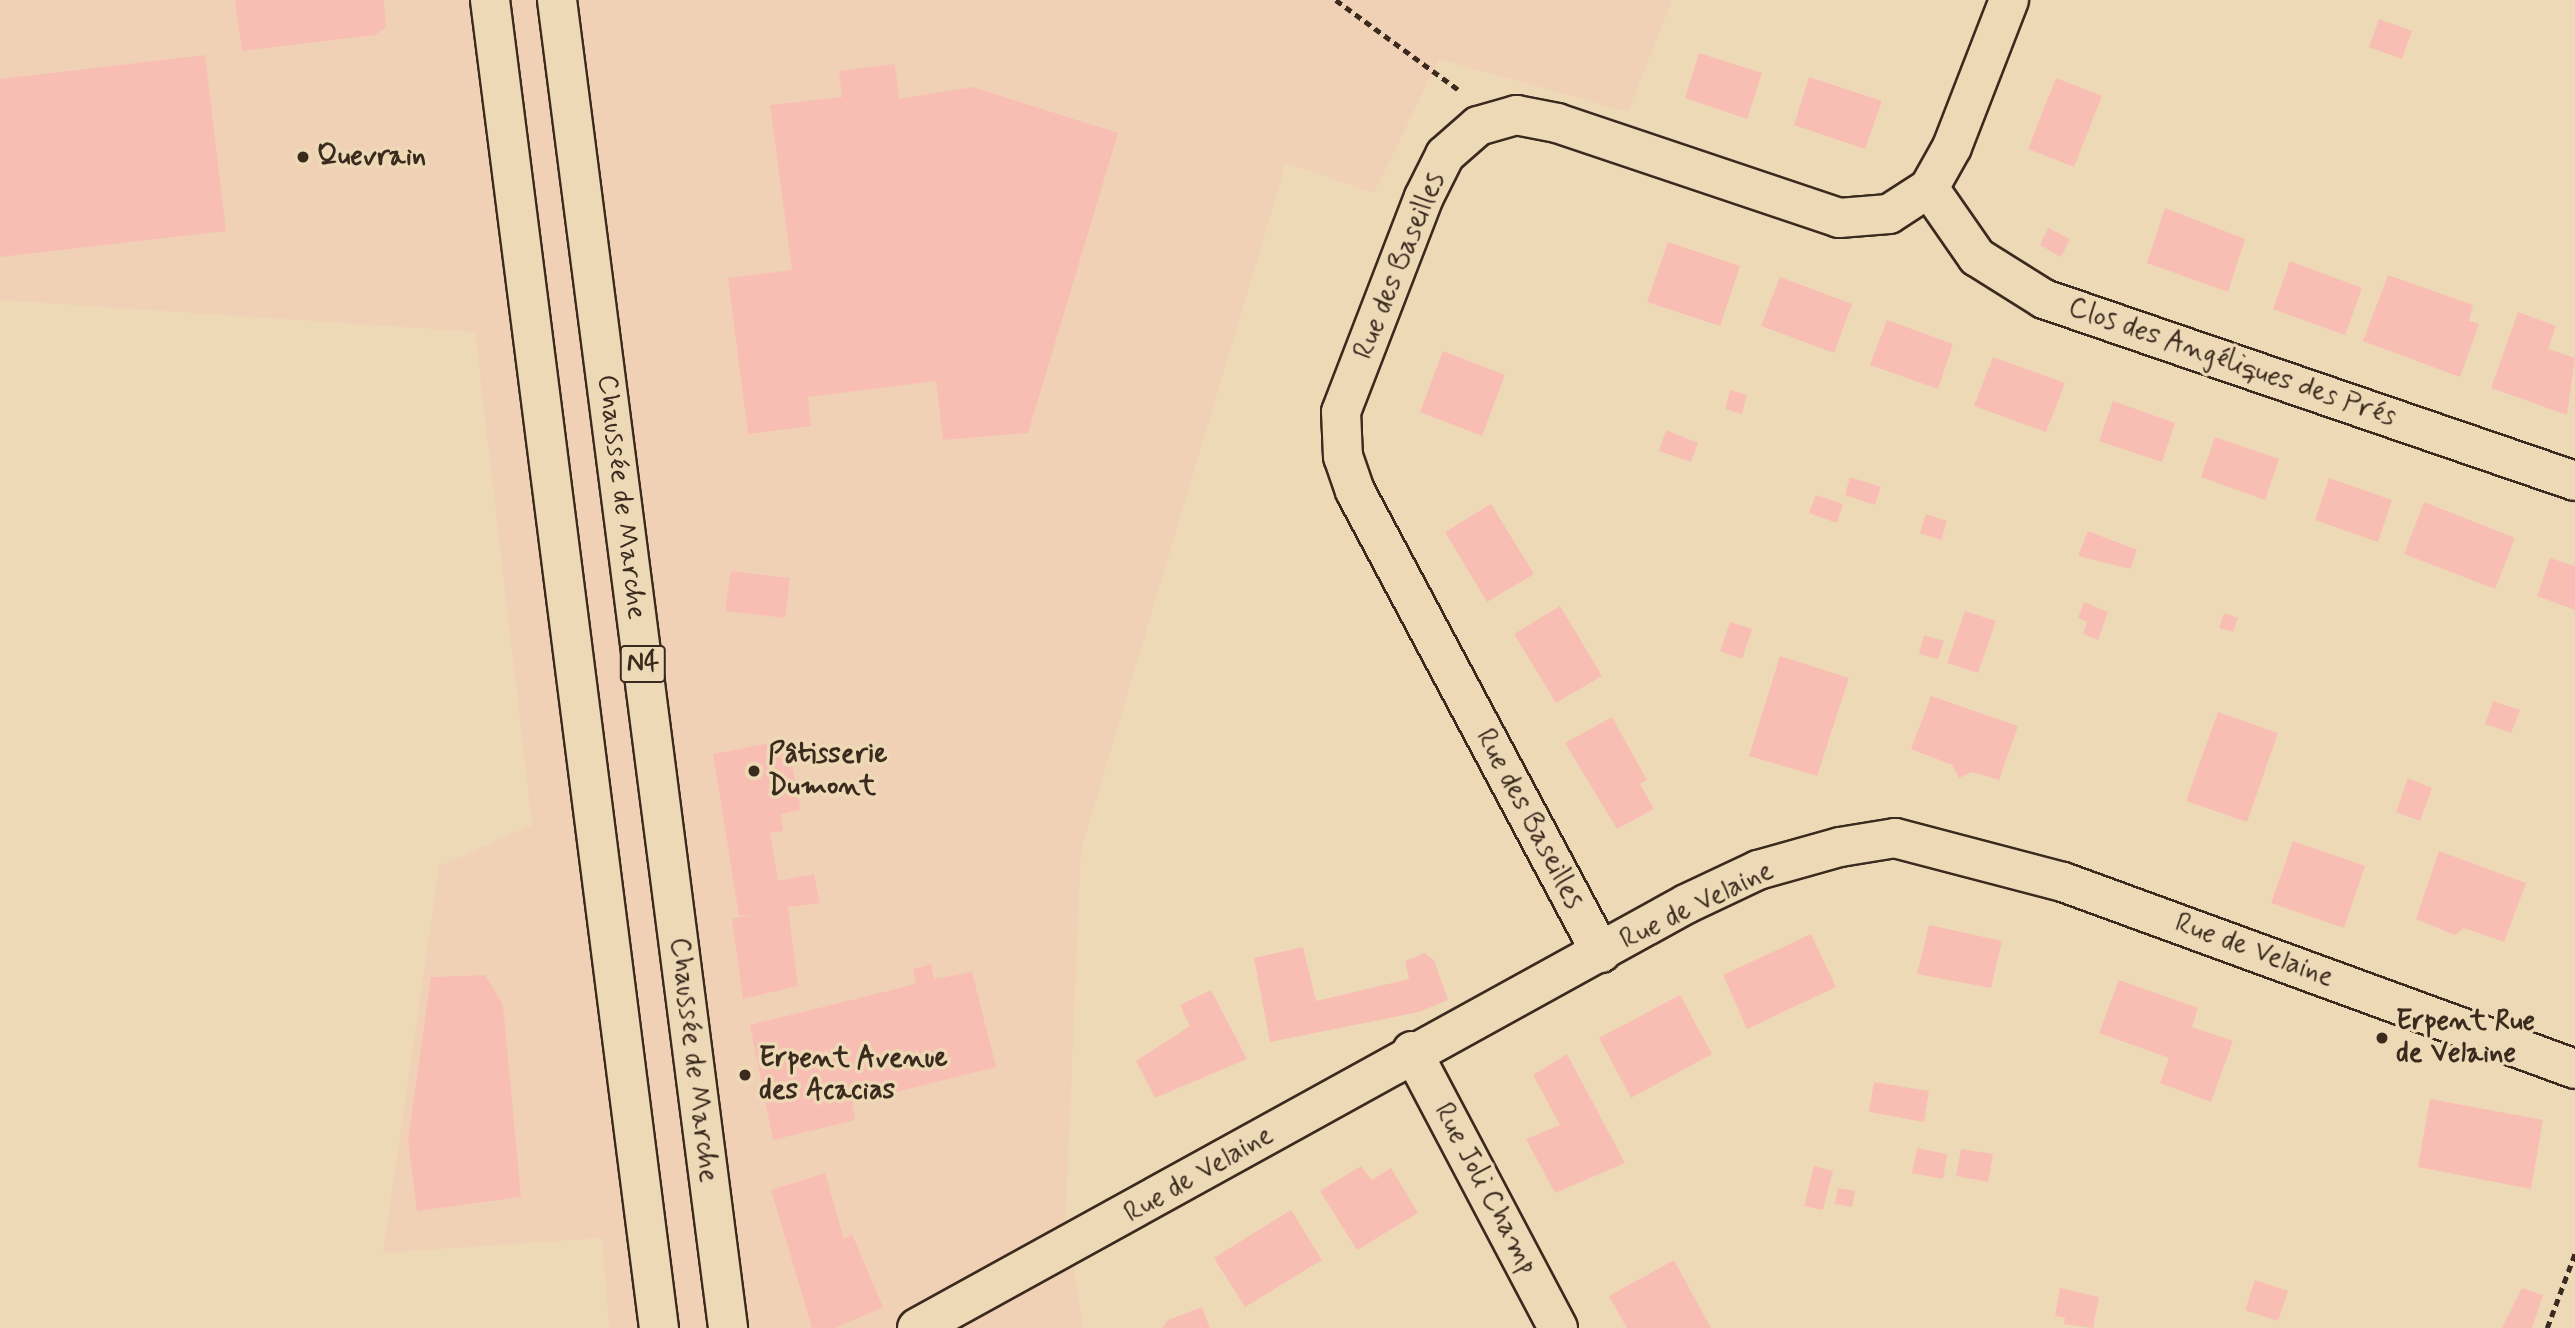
<!DOCTYPE html>
<html>
<head>
<meta charset="utf-8">
<style>
  body { margin:0 }
  #map { position:relative; width:2575px; height:1328px; overflow:hidden; background:#eed9b7; font-family:Mynerve,sans-serif }
  div>[style] { position:absolute }
  .built>* { inset:0; background:#f1d1b6 }
  .building>* { inset:0; background:#f9beb3 }
  .path>* { height:4.5px; margin-top:-2.25px; transform-origin:0; background:repeating-linear-gradient(90deg,#3b2a1e 0 7px,transparent 0 12px) }
  .roads { filter:drop-shadow(2px 0 #3b2a1e) drop-shadow(-2px 0 #3b2a1e) drop-shadow(0 2px #3b2a1e) drop-shadow(0 -2px #3b2a1e) }
  .street>* { height:38px; margin:-19px; padding:0 19px; transform-origin:19px; border-radius:19px; background:#eed9b7 }
  .primary>* { height:38px; margin:-19px; padding:0 19px; transform-origin:19px; border-radius:19px; background:#eed9b7 }
  .dots>* { width:19px; height:19px; translate:-50% -50%; box-sizing:border-box; border:4px solid #eed9b7; border-radius:50% }
  span { translate:-50% -50%; white-space:nowrap; text-align:center; line-height:1.15; -webkit-text-stroke:7px #eed9b7; paint-order:stroke }
  .shield-label span { padding:2px 5px; background:#eed9b7; border:2px solid; border-radius:5px; -webkit-text-stroke-width:0 }
  .shield-label { font-size:26px; color:#3b2a1e; font-weight:700 }
  .poi-label { font-size:28px; color:#3b2a1e; font-weight:700 }
  .left { translate:0 -50%; text-align:left }
  .street-label { font-size:28px; color:#3b2a1e }
</style>
</head>
<body>
<div id="map">
  <div class="built">
    <i style="clip-path:polygon(0 0,1672px 0,1628px 112px,1439px 59px,1374px 193px,1286px 163px,1081px 850px,1066px 1213px,1083px 1328px,609px 1328px,602px 1238px,383px 1253px,439px 866px,532px 825px,475px 332px,0 300px)"></i>
  </div>
  <div class="building">
    <i style="clip-path:polygon(235px 0,384px 0,386px 27px,375px 35px,242px 51px)"></i>
    <i style="clip-path:polygon(2379px 19px,2412px 31px,2402px 59px,2369px 47px)"></i>
    <i style="clip-path:polygon(1699px 53px,1762px 73px,1747px 119px,1685px 98px)"></i>
    <i style="clip-path:polygon(205px 55px,226px 231px,0 257px,0 79px)"></i>
    <i style="clip-path:polygon(895px 64px,899px 99px,973px 87px,1118px 133px,1028px 433px,943px 440px,936px 381px,808px 397px,811px 426px,748px 434px,728px 278px,792px 270px,770px 105px,842px 97px,839px 71px)"></i>
    <i style="clip-path:polygon(1809px 77px,1882px 101px,1865px 149px,1794px 125px)"></i>
    <i style="clip-path:polygon(2056px 78px,2102px 96px,2074px 167px,2028px 149px)"></i>
    <i style="clip-path:polygon(2165px 208px,2245px 239px,2228px 292px,2147px 263px)"></i>
    <i style="clip-path:polygon(2048px 228px,2070px 239px,2061px 257px,2040px 245px)"></i>
    <i style="clip-path:polygon(1668px 242px,1740px 266px,1720px 326px,1647px 302px)"></i>
    <i style="clip-path:polygon(2290px 261px,2362px 288px,2345px 335px,2273px 309px)"></i>
    <i style="clip-path:polygon(2388px 275px,2473px 305px,2469px 321px,2479px 324px,2460px 377px,2363px 341px)"></i>
    <i style="clip-path:polygon(1780px 277px,1852px 304px,1834px 353px,1761px 326px)"></i>
    <i style="clip-path:polygon(2518px 312px,2556px 326px,2548px 349px,2575px 358px,2567px 415px,2491px 388px)"></i>
    <i style="clip-path:polygon(1887px 320px,1953px 344px,1938px 389px,1870px 365px)"></i>
    <i style="clip-path:polygon(1443px 351px,1505px 375px,1482px 436px,1420px 412px)"></i>
    <i style="clip-path:polygon(1993px 357px,2065px 383px,2046px 432px,1974px 406px)"></i>
    <i style="clip-path:polygon(1730px 390px,1747px 395px,1742px 414px,1725px 409px)"></i>
    <i style="clip-path:polygon(2113px 401px,2175px 423px,2162px 462px,2099px 441px)"></i>
    <i style="clip-path:polygon(1666px 430px,1698px 443px,1691px 462px,1659px 451px)"></i>
    <i style="clip-path:polygon(2215px 437px,2279px 459px,2265px 500px,2201px 477px)"></i>
    <i style="clip-path:polygon(1850px 477px,1881px 487px,1875px 505px,1845px 495px)"></i>
    <i style="clip-path:polygon(2329px 478px,2392px 500px,2378px 542px,2315px 520px)"></i>
    <i style="clip-path:polygon(1816px 495px,1843px 504px,1837px 523px,1809px 513px)"></i>
    <i style="clip-path:polygon(2424px 502px,2515px 538px,2495px 589px,2404px 554px)"></i>
    <i style="clip-path:polygon(1491px 504px,1534px 574px,1487px 602px,1445px 532px)"></i>
    <i style="clip-path:polygon(1926px 514px,1947px 521px,1941px 540px,1920px 533px)"></i>
    <i style="clip-path:polygon(2088px 531px,2137px 550px,2130px 569px,2078px 556px)"></i>
    <i style="clip-path:polygon(2550px 558px,2575px 566px,2575px 610px,2537px 596px)"></i>
    <i style="clip-path:polygon(731px 571px,790px 578px,785px 618px,725px 611px)"></i>
    <i style="clip-path:polygon(2084px 602px,2108px 612px,2098px 640px,2083px 634px,2087px 622px,2078px 618px)"></i>
    <i style="clip-path:polygon(1560px 606px,1602px 676px,1556px 703px,1514px 634px)"></i>
    <i style="clip-path:polygon(1965px 611px,1996px 621px,1978px 673px,1947px 663px)"></i>
    <i style="clip-path:polygon(2224px 613px,2238px 618px,2233px 632px,2219px 628px)"></i>
    <i style="clip-path:polygon(1730px 622px,1752px 629px,1742px 659px,1720px 651px)"></i>
    <i style="clip-path:polygon(1924px 635px,1944px 641px,1938px 659px,1919px 654px)"></i>
    <i style="clip-path:polygon(1780px 656px,1849px 678px,1817px 776px,1749px 756px)"></i>
    <i style="clip-path:polygon(1931px 696px,2018px 726px,1999px 780px,1972px 772px,1959px 778px,1952px 765px,1911px 749px)"></i>
    <i style="clip-path:polygon(2493px 701px,2520px 710px,2511px 733px,2485px 724px)"></i>
    <i style="clip-path:polygon(2218px 712px,2278px 733px,2247px 822px,2186px 801px)"></i>
    <i style="clip-path:polygon(1612px 717px,1647px 780px,1640px 784px,1654px 809px,1617px 829px,1565px 743px)"></i>
    <i style="clip-path:polygon(787px 740px,801px 810px,781px 814px,783px 831px,770px 833px,778px 881px,814px 874px,820px 903px,788px 907px,798px 986px,743px 999px,732px 919px,754px 914px,739px 916px,713px 754px)"></i>
    <i style="clip-path:polygon(2408px 778px,2432px 788px,2420px 821px,2396px 812px)"></i>
    <i style="clip-path:polygon(2293px 841px,2365px 866px,2344px 928px,2271px 903px)"></i>
    <i style="clip-path:polygon(2439px 851px,2526px 883px,2504px 942px,2464px 928px,2455px 935px,2416px 919px)"></i>
    <i style="clip-path:polygon(1929px 925px,2002px 941px,1991px 988px,1917px 974px)"></i>
    <i style="clip-path:polygon(1811px 934px,1836px 987px,1747px 1029px,1723px 975px)"></i>
    <i style="clip-path:polygon(1303px 947px,1316px 1001px,1409px 979px,1405px 961px,1425px 953px,1434px 960px,1448px 1000px,1419px 1012px,1270px 1042px,1254px 958px)"></i>
    <i style="clip-path:polygon(931px 964px,934px 979px,972px 972px,996px 1067px,852px 1103px,855px 1120px,773px 1140px,750px 1025px,916px 984px,913px 969px)"></i>
    <i style="clip-path:polygon(485px 975px,503px 1005px,521px 1197px,417px 1211px,408px 1140px,431px 977px)"></i>
    <i style="clip-path:polygon(2119px 980px,2198px 1008px,2192px 1027px,2233px 1041px,2211px 1102px,2160px 1083px,2169px 1058px,2099px 1033px)"></i>
    <i style="clip-path:polygon(1211px 990px,1247px 1059px,1155px 1098px,1136px 1061px,1190px 1026px,1180px 1005px)"></i>
    <i style="clip-path:polygon(1680px 995px,1712px 1054px,1631px 1098px,1599px 1038px)"></i>
    <i style="clip-path:polygon(1567px 1054px,1625px 1163px,1555px 1193px,1526px 1139px,1560px 1125px,1533px 1075px)"></i>
    <i style="clip-path:polygon(1874px 1082px,1929px 1091px,1924px 1122px,1869px 1112px)"></i>
    <i style="clip-path:polygon(2430px 1099px,2543px 1120px,2531px 1189px,2418px 1167px)"></i>
    <i style="clip-path:polygon(1917px 1148px,1947px 1154px,1943px 1179px,1912px 1173px)"></i>
    <i style="clip-path:polygon(1961px 1149px,1993px 1154px,1988px 1182px,1956px 1176px)"></i>
    <i style="clip-path:polygon(1361px 1166px,1372px 1180px,1391px 1168px,1418px 1213px,1357px 1250px,1320px 1191px)"></i>
    <i style="clip-path:polygon(1814px 1166px,1833px 1171px,1823px 1210px,1804px 1206px)"></i>
    <i style="clip-path:polygon(825px 1173px,844px 1239px,852px 1234px,883px 1307px,835px 1328px,812px 1328px,771px 1190px)"></i>
    <i style="clip-path:polygon(1838px 1188px,1855px 1191px,1852px 1207px,1835px 1204px)"></i>
    <i style="clip-path:polygon(1291px 1210px,1322px 1260px,1245px 1307px,1214px 1258px)"></i>
    <i style="clip-path:polygon(1674px 1260px,1711px 1328px,1627px 1328px,1609px 1296px)"></i>
    <i style="clip-path:polygon(2255px 1280px,2288px 1291px,2278px 1321px,2245px 1310px)"></i>
    <i style="clip-path:polygon(2060px 1288px,2099px 1297px,2093px 1328px,2064px 1324px,2065px 1318px,2055px 1316px)"></i>
    <i style="clip-path:polygon(2522px 1288px,2543px 1295px,2532px 1328px,2502px 1328px)"></i>
    <i style="clip-path:polygon(1202px 1307px,1210px 1328px,1162px 1328px,1168px 1320px)"></i>
  </div>
  <div class="path">
    <i style="left:1336px;top:0;width:152px;rotate:36.2deg"></i>
    <i style="left:2547px;top:1328px;width:80px;rotate:-69.5deg"></i>
  </div>
  <div class="roads">
    <div class="street">
      <i style="left:1929px;top:188px;width:84px;rotate:55.2deg"></i>
      <i style="left:1977px;top:257px;width:79px;rotate:32.1deg"></i>
      <i style="left:2044px;top:299px;width:561px;rotate:18.92deg"></i>
      <i style="left:1601px;top:953px;width:523px;rotate:-118.03deg"></i>
      <i style="left:1355px;top:491px;width:36px;rotate:-109deg"></i>
      <i style="left:1343px;top:457px;width:45px;rotate:-92.5deg"></i>
      <i style="left:1341px;top:412px;width:230px;rotate:-68.9deg"></i>
      <i style="left:1424px;top:197px;width:47px;rotate:-63.4deg"></i>
      <i style="left:1445px;top:155px;width:44px;rotate:-41.3deg"></i>
      <i style="left:1478px;top:126px;width:40px;rotate:-16deg"></i>
      <i style="left:1516px;top:115px;width:42px;rotate:11deg"></i>
      <i style="left:1557px;top:123px;width:298px;rotate:18.6deg"></i>
      <i style="left:1839px;top:218px;width:50px;rotate:-4.6deg"></i>
      <i style="left:1889px;top:214px;width:48px;rotate:-33deg"></i>
      <i style="left:1929px;top:188px;width:47px;rotate:-60.7deg"></i>
      <i style="left:1952px;top:147px;width:158px;rotate:-68.8deg"></i>
      <i style="left:1412px;top:1051px;width:313px;rotate:62.2deg"></i>
      <i style="left:917px;top:1328px;width:878px;rotate:-28.87deg"></i>
      <i style="left:1686px;top:904px;width:80px;rotate:-25.3deg"></i>
      <i style="left:1758px;top:870px;width:85px;rotate:-15.7deg"></i>
      <i style="left:1840px;top:847px;width:56px;rotate:-9.3deg"></i>
      <i style="left:1895px;top:838px;width:174px;rotate:14.7deg"></i>
      <i style="left:2063px;top:882px;width:545px;rotate:20.06deg"></i>
    </div>
    <div class="primary">
      <i style="left:490px;top:0;width:1339px;rotate:82.75deg"></i>
      <i style="left:557px;top:0;width:1339px;rotate:82.66deg"></i>
    </div>
  </div>
  <div class="dots">
    <i style="left:303px;top:157px;background:#3b2a1e"></i>
    <i style="left:754px;top:771px;background:#3b2a1e"></i>
    <i style="left:2382px;top:1038px;background:#3b2a1e"></i>
    <i style="left:745px;top:1075px;background:#3b2a1e"></i>
  </div>
  <div class="shield-label">
    <span style="left:643px;top:664px">N4</span>
  </div>
  <div class="poi-label">
    <span class="left" style="left:317px;top:157px">Quevrain</span>
    <span class="left" style="left:768px;top:771px">Pâtisserie<br>Dumont</span>
    <span class="left" style="left:2396px;top:1038px">Erpent Rue<br>de Velaine</span>
    <span class="left" style="left:759px;top:1075px">Erpent Avenue<br>des Acacias</span>
  </div>
  <div class="street-label">
    <span style="left:1400px;top:266px;rotate:-68deg">Rue des Baseilles</span>
    <span style="left:2232px;top:363px;rotate:19deg">Clos des Angéliques des Prés</span>
    <span style="left:621px;top:497px;rotate:83deg">Chaussée de Marche</span>
    <span style="left:1529px;top:819px;rotate:62deg">Rue des Baseilles</span>
    <span style="left:1697px;top:906px;rotate:-26deg">Rue de Velaine</span>
    <span style="left:2254px;top:951px;rotate:20deg">Rue de Velaine</span>
    <span style="left:693px;top:1060px;rotate:83deg">Chaussée de Marche</span>
    <span style="left:1199px;top:1175px;rotate:-30deg">Rue de Velaine</span>
    <span style="left:1485px;top:1189px;rotate:62deg">Rue Joli Champ</span>
  </div>
</div>
</body>
</html>
